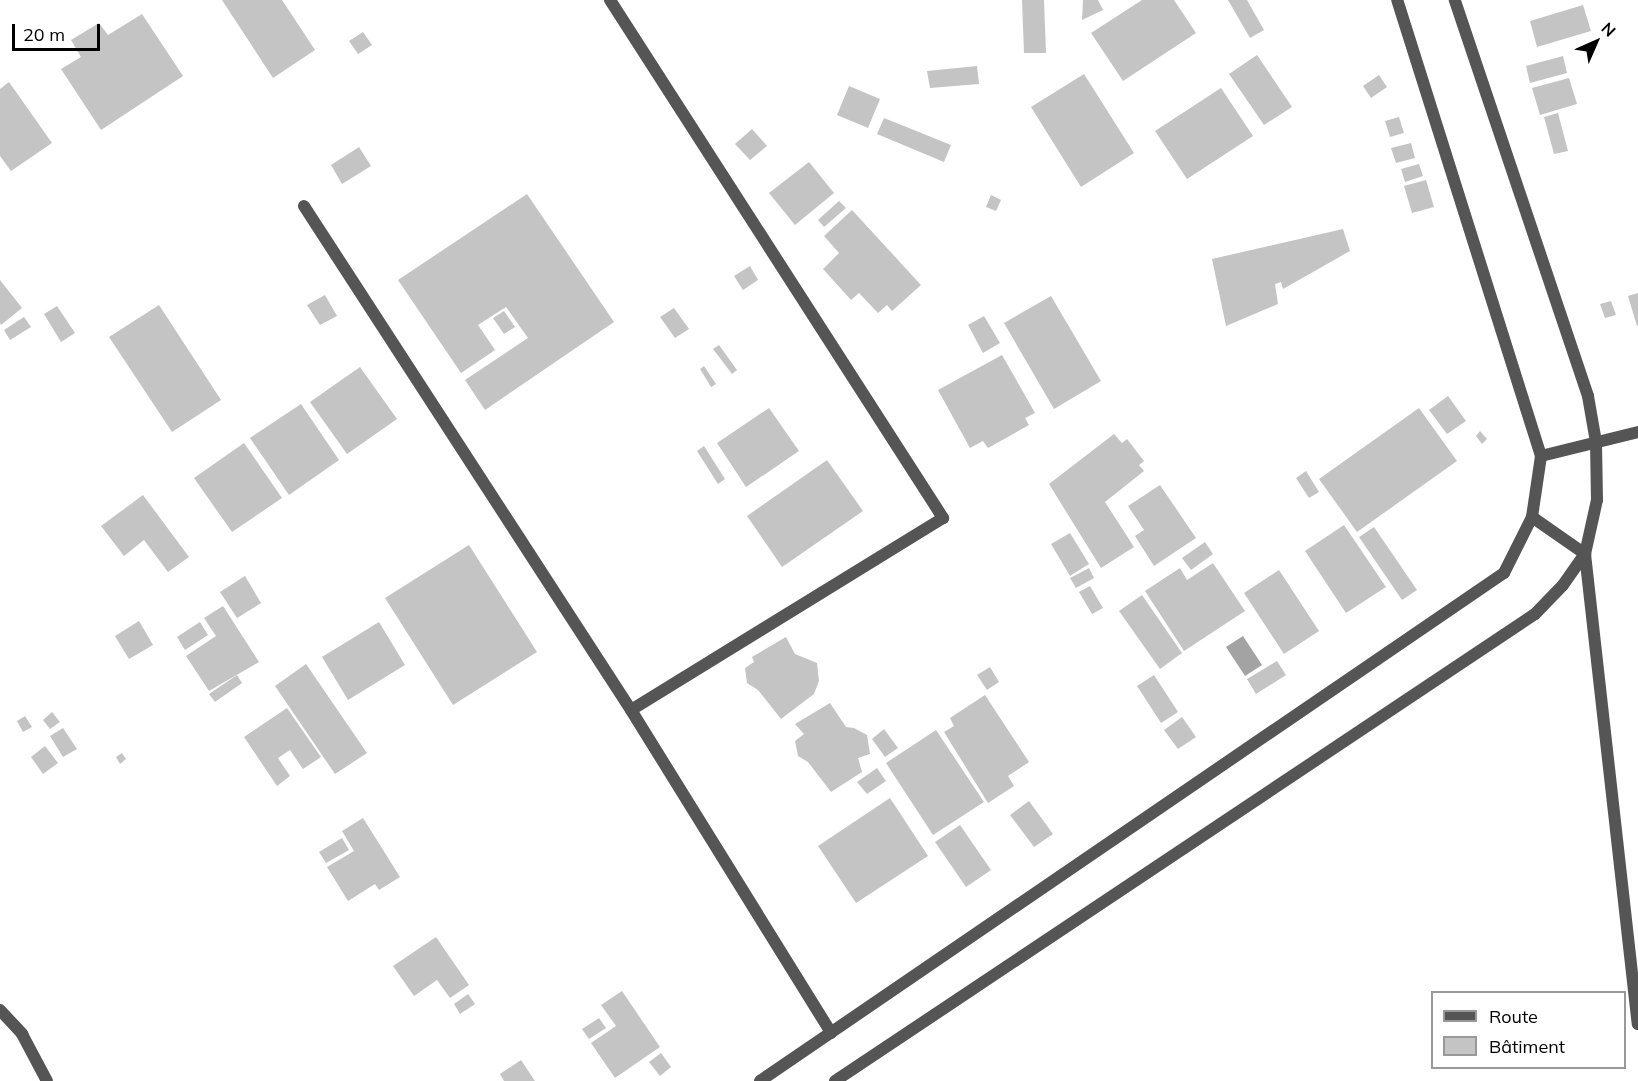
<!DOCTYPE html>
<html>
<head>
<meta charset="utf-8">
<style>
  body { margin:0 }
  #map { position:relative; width:1638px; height:1081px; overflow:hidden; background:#fff; font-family:Mulish,sans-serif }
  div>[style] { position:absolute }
  .water>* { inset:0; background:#a3a3a3 }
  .building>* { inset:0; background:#c4c4c4 }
  .minor>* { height:12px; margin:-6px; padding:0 6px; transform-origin:6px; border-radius:6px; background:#555 }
  .tertiary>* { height:12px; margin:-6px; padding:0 6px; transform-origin:6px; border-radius:6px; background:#555 }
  span { translate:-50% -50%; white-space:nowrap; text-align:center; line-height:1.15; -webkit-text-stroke:6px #fff; paint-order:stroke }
  .legend { position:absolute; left:1431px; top:991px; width:195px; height:78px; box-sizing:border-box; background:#fff; border:2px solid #999; margin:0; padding:8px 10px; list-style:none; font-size:18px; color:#000 }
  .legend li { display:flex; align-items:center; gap:12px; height:30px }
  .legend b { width:30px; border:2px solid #999 }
  .north { position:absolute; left:1566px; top:12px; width:60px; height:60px; -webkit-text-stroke:4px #fff; paint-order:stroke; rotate:45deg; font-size:16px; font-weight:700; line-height:24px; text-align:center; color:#000 }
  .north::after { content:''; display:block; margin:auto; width:21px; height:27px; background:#000; clip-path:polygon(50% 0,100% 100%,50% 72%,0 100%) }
  .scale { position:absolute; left:12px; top:24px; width:88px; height:27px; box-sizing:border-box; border:3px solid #000; border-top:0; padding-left:8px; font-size:18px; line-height:21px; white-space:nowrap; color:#000; -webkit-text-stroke:4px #fff; paint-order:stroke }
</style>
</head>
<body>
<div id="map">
  <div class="water">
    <i style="clip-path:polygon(1243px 636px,1262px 665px,1245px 676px,1226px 647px)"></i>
  </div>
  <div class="building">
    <i style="clip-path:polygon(222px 0,282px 0,315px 50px,273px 78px)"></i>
    <i style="clip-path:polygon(1022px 0,1044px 0,1046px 53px,1024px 53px)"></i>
    <i style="clip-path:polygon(1083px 0,1098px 0,1103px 10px,1082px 20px)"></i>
    <i style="clip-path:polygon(1142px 0,1174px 0,1196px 33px,1123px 81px,1091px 33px)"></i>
    <i style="clip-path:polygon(1228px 0,1247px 0,1264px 30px,1250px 38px)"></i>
    <i style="clip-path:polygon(1583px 5px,1591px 31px,1537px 47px,1530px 21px)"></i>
    <i style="clip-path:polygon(142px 14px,183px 76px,101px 130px,61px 69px,81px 57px,71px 40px,99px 23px,108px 35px)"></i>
    <i style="clip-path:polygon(363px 32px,372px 45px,358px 54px,349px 41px)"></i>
    <i style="clip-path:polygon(1257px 55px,1292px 107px,1264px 125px,1229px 74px)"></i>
    <i style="clip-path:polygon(1563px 56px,1567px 73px,1530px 83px,1526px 66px)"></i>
    <i style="clip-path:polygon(977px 66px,979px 84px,930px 88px,927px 71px)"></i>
    <i style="clip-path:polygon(1084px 74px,1134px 153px,1081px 187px,1031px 107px)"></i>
    <i style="clip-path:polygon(1379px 75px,1387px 87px,1371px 98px,1363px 86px)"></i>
    <i style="clip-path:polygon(1569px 78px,1577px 104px,1540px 115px,1532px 88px)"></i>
    <i style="clip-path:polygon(9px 82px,52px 143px,11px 171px,0 156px,0 89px)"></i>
    <i style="clip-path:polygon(849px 86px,880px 99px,868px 128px,837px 115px)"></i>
    <i style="clip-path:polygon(1221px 88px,1253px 136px,1187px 179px,1155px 131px)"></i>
    <i style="clip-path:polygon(1558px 113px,1568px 151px,1554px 154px,1544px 117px)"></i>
    <i style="clip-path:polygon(1399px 117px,1404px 133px,1390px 137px,1385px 121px)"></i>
    <i style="clip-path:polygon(884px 118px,951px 145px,944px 162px,877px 134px)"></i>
    <i style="clip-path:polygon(752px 129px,767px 146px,750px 160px,735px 144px)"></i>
    <i style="clip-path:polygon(1411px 143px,1415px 158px,1396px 163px,1391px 148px)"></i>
    <i style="clip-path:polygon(359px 147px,371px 166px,342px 184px,331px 165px)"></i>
    <i style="clip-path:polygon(809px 162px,834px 193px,795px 225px,769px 193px)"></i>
    <i style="clip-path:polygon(1419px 164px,1423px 176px,1405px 182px,1401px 169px)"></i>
    <i style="clip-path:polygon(1426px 180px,1434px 207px,1412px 213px,1404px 186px)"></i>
    <i style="clip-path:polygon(527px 194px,614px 322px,485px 410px,465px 380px,528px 338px,506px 307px,478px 325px,495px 350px,461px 373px,398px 280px)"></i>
    <i style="clip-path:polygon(991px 195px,1001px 200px,996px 211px,986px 207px)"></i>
    <i style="clip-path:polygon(839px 201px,846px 208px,824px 227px,818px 220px)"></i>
    <i style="clip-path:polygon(852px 210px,921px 285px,892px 311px,887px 305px,878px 313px,859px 293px,851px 300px,823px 269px,839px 253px,824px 236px)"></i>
    <i style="clip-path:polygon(1343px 229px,1350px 251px,1283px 289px,1281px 282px,1275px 284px,1278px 304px,1226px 326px,1212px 259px)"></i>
    <i style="clip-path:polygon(750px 266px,758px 280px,743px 290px,734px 276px)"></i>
    <i style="clip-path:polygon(0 280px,22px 308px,1px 325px,0 323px)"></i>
    <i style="clip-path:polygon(1638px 293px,1638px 325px,1637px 326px,1628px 296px)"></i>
    <i style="clip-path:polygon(325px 295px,337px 316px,320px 325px,307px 305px)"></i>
    <i style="clip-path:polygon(1051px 296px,1101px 381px,1054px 409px,1004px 323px)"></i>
    <i style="clip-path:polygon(1611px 301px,1616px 315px,1605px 318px,1600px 304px)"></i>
    <i style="clip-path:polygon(159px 305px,221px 400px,172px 432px,109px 337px)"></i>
    <i style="clip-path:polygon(57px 306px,75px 333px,61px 342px,44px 314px)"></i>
    <i style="clip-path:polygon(674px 308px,689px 329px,675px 338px,660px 317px)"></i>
    <i style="clip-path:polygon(504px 311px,515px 327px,504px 334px,493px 318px)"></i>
    <i style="clip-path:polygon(984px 316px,1000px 343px,983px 353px,968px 325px)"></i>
    <i style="clip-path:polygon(24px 317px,31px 327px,10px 340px,4px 330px)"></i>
    <i style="clip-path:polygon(719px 345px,737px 370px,732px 374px,713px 349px)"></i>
    <i style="clip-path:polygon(1002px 355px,1035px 413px,1025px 418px,1029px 425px,988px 448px,983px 441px,970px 448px,938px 390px)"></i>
    <i style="clip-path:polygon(704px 366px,716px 384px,711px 387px,700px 369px)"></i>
    <i style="clip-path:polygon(360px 367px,397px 419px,347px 454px,310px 402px)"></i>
    <i style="clip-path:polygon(1448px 396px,1466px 421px,1447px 434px,1429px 410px)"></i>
    <i style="clip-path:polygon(301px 404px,339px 460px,289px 495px,250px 438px)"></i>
    <i style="clip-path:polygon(769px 408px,799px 451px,746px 487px,717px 443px)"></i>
    <i style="clip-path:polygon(1419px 408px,1457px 461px,1357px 532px,1319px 479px)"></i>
    <i style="clip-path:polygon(1480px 431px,1487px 439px,1482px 444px,1476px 436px)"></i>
    <i style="clip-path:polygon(1114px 434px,1122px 443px,1127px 439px,1144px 461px,1139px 465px,1144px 471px,1105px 502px,1134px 547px,1101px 568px,1049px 484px)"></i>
    <i style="clip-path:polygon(244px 443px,282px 498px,232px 532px,194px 478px)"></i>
    <i style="clip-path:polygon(704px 446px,725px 479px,718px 484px,697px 451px)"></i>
    <i style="clip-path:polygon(827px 460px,863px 511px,782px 567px,747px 516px)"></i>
    <i style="clip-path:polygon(1306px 471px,1319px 492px,1309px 498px,1296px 478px)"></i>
    <i style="clip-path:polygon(1160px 485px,1196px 538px,1154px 566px,1135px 536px,1144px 530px,1128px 506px)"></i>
    <i style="clip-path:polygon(143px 495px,189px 557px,168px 572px,144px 540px,124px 556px,101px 526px)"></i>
    <i style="clip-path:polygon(1344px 525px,1386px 587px,1346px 613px,1305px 551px)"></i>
    <i style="clip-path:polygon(1374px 527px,1417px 590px,1402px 600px,1359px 537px)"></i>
    <i style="clip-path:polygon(1070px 533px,1089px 564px,1070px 576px,1051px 544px)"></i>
    <i style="clip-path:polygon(1205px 542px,1213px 554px,1191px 570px,1182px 558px)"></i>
    <i style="clip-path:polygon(469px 545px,537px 652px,453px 705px,385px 598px)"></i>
    <i style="clip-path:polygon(1213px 563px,1245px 611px,1184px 651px,1145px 591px,1180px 568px,1187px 580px)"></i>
    <i style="clip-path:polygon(1089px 568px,1094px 578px,1076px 588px,1070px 578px)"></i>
    <i style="clip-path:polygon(1279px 570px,1319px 631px,1284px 654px,1244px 593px)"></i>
    <i style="clip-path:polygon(245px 576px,261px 603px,237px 618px,220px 592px)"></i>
    <i style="clip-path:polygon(1090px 586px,1103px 608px,1092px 614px,1079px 592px)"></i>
    <i style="clip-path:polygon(1142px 595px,1182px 653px,1160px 669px,1119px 611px)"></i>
    <i style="clip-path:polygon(223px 606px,259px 662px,209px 691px,186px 656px,216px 636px,204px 618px)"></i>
    <i style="clip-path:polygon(139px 621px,153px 645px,129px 659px,115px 636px)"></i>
    <i style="clip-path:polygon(200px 622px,208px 635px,185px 650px,177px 637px)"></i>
    <i style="clip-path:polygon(379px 622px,405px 665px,348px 700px,322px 657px)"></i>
    <i style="clip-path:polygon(786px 637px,795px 654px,817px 663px,819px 681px,814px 694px,781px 719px,758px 690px,747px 683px,745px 668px,754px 662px,752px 657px)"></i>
    <i style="clip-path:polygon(1277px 661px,1286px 675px,1256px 694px,1247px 679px)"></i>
    <i style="clip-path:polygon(306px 664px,367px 753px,335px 774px,275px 686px)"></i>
    <i style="clip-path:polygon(990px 667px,999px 682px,987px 690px,977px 675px)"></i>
    <i style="clip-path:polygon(237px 675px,242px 683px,215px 702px,209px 694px)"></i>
    <i style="clip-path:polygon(1154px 675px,1178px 712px,1161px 723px,1137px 686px)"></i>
    <i style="clip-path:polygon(985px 695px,1029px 762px,1008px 776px,1014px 786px,988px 803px,944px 732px,954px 726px,950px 718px)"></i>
    <i style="clip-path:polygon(830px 703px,846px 727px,854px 728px,867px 735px,870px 754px,858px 758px,862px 772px,831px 792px,808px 762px,798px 756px,795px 741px,804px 734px,795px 724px)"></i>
    <i style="clip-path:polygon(287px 708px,321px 757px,303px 769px,290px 750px,278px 758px,290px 776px,277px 786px,244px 737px)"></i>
    <i style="clip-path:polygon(52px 712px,60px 722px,50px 729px,43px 720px)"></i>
    <i style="clip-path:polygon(25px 716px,32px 727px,23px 732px,17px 721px)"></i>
    <i style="clip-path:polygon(1182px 717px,1196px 737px,1178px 749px,1164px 730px)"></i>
    <i style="clip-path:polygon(63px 728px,77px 749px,63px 757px,50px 736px)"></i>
    <i style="clip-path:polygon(884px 729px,898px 748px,885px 757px,872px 739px)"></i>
    <i style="clip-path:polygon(936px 730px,984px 802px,933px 835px,886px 763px)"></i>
    <i style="clip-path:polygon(45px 746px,58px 763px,43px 774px,31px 757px)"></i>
    <i style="clip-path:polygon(122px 753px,126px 759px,120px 764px,116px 757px)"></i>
    <i style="clip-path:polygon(877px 768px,886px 781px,867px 794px,857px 782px)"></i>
    <i style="clip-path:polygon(890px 798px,928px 856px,856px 903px,818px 846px)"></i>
    <i style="clip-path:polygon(1029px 801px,1053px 834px,1034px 847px,1010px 815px)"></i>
    <i style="clip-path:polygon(363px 818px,400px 877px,379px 890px,375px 884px,348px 901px,327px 867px,354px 851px,342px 831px)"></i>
    <i style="clip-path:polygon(960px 825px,991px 870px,966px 887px,935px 842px)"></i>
    <i style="clip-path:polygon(342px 838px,349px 850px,326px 863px,319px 852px)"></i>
    <i style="clip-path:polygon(436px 937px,469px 985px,450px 998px,437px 980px,414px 996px,393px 966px)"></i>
    <i style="clip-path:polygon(622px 991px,660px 1047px,615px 1078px,591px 1043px,616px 1026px,601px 1005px)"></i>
    <i style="clip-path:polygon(468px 994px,475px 1004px,460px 1014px,454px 1004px)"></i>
    <i style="clip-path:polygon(599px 1018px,606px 1028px,589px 1039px,582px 1029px)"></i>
    <i style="clip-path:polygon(661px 1053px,671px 1067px,660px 1076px,649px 1062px)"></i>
    <i style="clip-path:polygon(521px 1060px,535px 1081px,504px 1081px,500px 1074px)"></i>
  </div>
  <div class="minor">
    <i style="left:610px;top:0;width:616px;rotate:57.26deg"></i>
    <i style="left:943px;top:518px;width:366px;rotate:148.4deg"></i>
    <i style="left:304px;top:206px;width:601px;rotate:57.02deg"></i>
    <i style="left:631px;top:710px;width:380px;rotate:58.2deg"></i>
    <i style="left:1541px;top:456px;width:100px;rotate:-13.9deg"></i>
    <i style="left:1532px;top:517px;width:65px;rotate:34.9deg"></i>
    <i style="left:1585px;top:554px;width:473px;rotate:83.6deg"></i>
    <i style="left:0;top:1010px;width:33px;rotate:47deg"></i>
    <i style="left:22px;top:1034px;width:53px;rotate:62deg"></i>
  </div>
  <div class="tertiary">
    <i style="left:760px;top:1081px;width:901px;rotate:-34.33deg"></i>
    <i style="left:1504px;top:573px;width:63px;rotate:-63.4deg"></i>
    <i style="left:1532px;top:517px;width:62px;rotate:-81.6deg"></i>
    <i style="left:1541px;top:456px;width:478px;rotate:-107.5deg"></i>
    <i style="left:835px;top:1081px;width:841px;rotate:-33.71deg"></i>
    <i style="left:1535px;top:614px;width:40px;rotate:-46deg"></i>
    <i style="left:1563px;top:585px;width:38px;rotate:-55deg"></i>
    <i style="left:1585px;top:554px;width:55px;rotate:-77.5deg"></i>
    <i style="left:1597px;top:500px;width:58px;rotate:-91deg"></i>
    <i style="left:1596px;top:442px;width:47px;rotate:-99.9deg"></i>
    <i style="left:1588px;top:396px;width:418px;rotate:-108.6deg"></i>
  </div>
  <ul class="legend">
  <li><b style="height:8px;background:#555"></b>Route</li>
  <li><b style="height:16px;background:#c4c4c4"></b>Bâtiment</li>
  </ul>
  <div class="north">N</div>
  <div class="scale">20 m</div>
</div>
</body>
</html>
